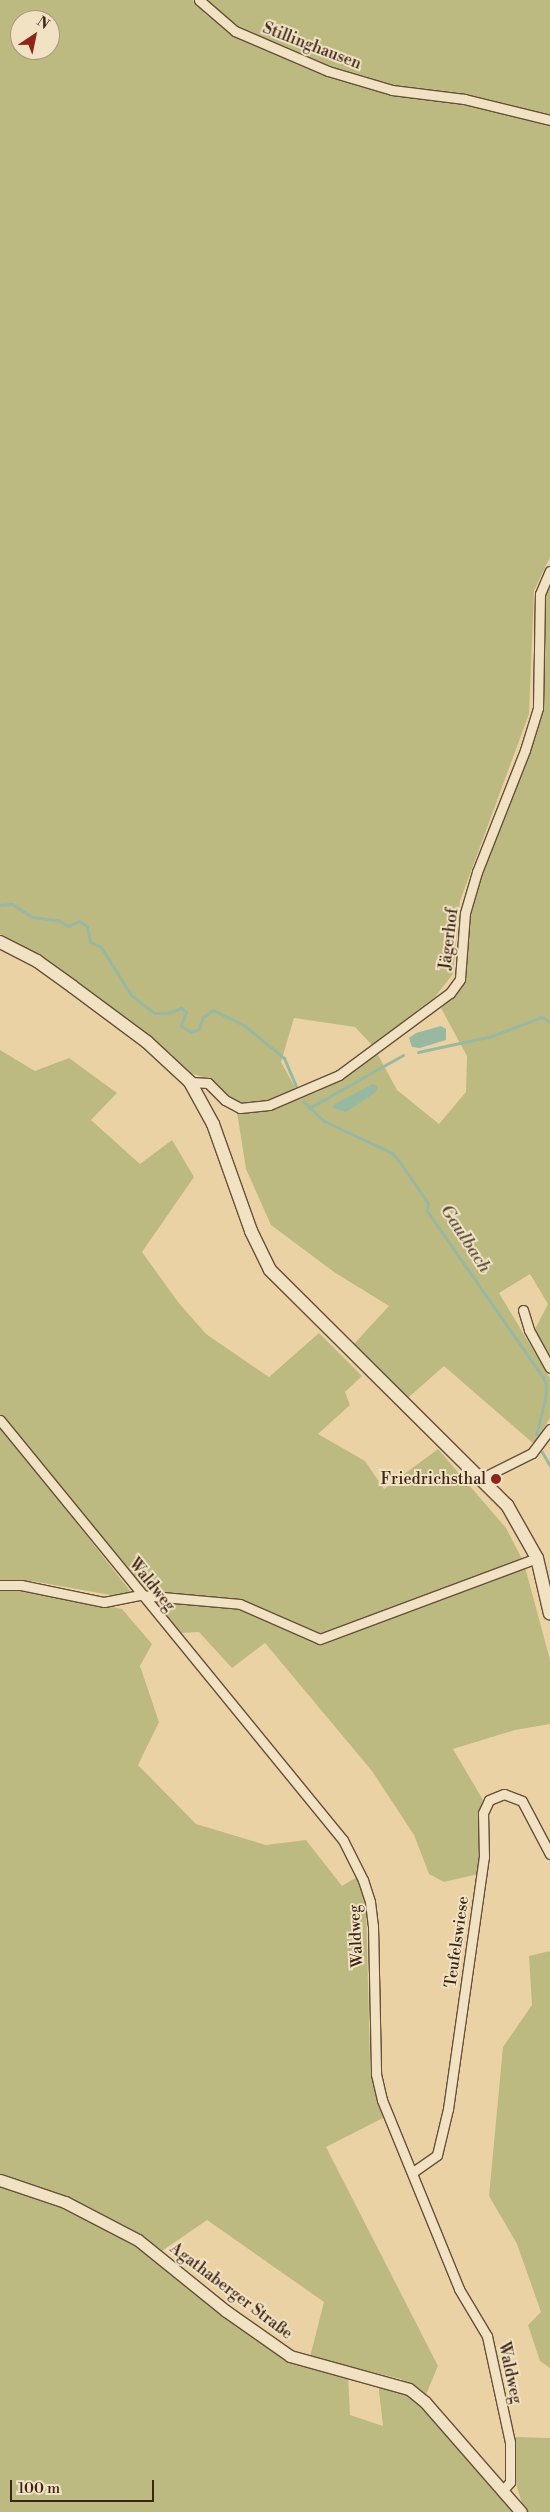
<!DOCTYPE html>
<html>
<head>
<meta charset="utf-8">
<style>
  body { margin:0 }
  #map { position:relative; width:550px; height:2512px; overflow:hidden; background:#ebd2a4; font-family:"Libre Bodoni",serif }
  div>[style] { position:absolute }
  .green>* { inset:0; background:#bdba81 }
  .water>* { inset:0; background:#99b8a2 }
  .stream>* { height:3px; margin:-1.5px; padding:0 1.5px; transform-origin:1.5px; border-radius:1.5px; background:#99b8a2 }
  .roads { filter:drop-shadow(1px 0 #674f3a) drop-shadow(-1px 0 #674f3a) drop-shadow(0 1px #674f3a) drop-shadow(0 -1px #674f3a) }
  .minor>* { height:9px; margin:-4.5px; padding:0 4.5px; transform-origin:4.5px; border-radius:4.5px; background:#f2e2c4 }
  .tertiary>* { height:11px; margin:-5.5px; padding:0 5.5px; transform-origin:5.5px; border-radius:5.5px; background:#f2e2c4 }
  .secondary>* { height:12px; margin:-6px; padding:0 6px; transform-origin:6px; border-radius:6px; background:#f2e2c4 }
  .dots>* { width:14px; height:14px; translate:-50% -50%; box-sizing:border-box; border:2px solid #f2e2c4; border-radius:50% }
  span { translate:-50% -50%; white-space:nowrap; text-align:center; line-height:1.15; -webkit-text-stroke:4px #f2e2c4; paint-order:stroke }
  .street-label { font-size:16px; color:#3b2316 }
  .poi-label { font-size:16px; color:#3b2316 }
  .right { translate:-100% -50%; text-align:right }
  .water-label { font-size:18px; color:#524839; font-style:italic }
  .north { position:absolute; left:10px; top:10px; width:50px; height:50px; box-sizing:border-box; background:#f2e2c4; border:1px solid #a9967e; border-radius:50%; rotate:34deg; font-size:14px; font-weight:700; line-height:20px; text-align:center; color:#3b2316 }
  .north::after { content:''; display:block; margin:auto; width:18px; height:22px; background:#8f2418; clip-path:polygon(50% 0,100% 100%,50% 72%,0 100%) }
  .scale { position:absolute; left:10px; top:2480px; width:144px; height:22px; box-sizing:border-box; border:2px solid #3b2316; border-top:0; padding-left:6px; font-size:15px; line-height:18px; white-space:nowrap; color:#3b2316; -webkit-text-stroke:4px #f2e2c4; paint-order:stroke }
</style>
</head>
<body>
<div id="map">
  <div class="green">
    <i style="clip-path:polygon(evenodd,0 0,193px 0,205px 14px,235px 35px,303px 67px,376px 91px,457px 102px,550px 124px,550px 557px,534px 591px,529px 714px,460px 901px,453px 974px,435px 997px,372px 1045px,355px 1027px,294px 1018px,281px 1062px,297px 1091px,267px 1102px,242px 1104px,233px 1101px,213px 1080px,190px 1073px,167px 1051px,78px 985px,33px 952px,0 934px,0 0,20px 20px,50px 20px,50px 50px,20px 50px,20px 20px)"></i>
    <i style="clip-path:polygon(204px 0,550px 0,550px 117px,477px 97px,391px 85px,327px 67px,235px 27px)"></i>
    <i style="clip-path:polygon(550px 585px,550px 1362px,533px 1333px,548px 1304px,530px 1274px,499px 1293px,550px 1378px,550px 1418px,534px 1444px,444px 1366px,408px 1398px,352px 1346px,389px 1306px,334px 1272px,271px 1225px,246px 1169px,237px 1112px,272px 1108px,317px 1092px,377px 1053px,397px 1090px,439px 1124px,466px 1092px,467px 1056px,441px 1008px,460px 987px,467px 965px,471px 909px,489px 854px,537px 732px,544px 704px,546px 595px)"></i>
    <i style="clip-path:polygon(0 1050px,35px 1071px,69px 1058px,117px 1093px,91px 1120px,140px 1164px,172px 1140px,194px 1177px,142px 1252px,178px 1302px,206px 1334px,269px 1377px,319px 1333px,362px 1376px,345px 1392px,350px 1405px,318px 1434px,365px 1461px,384px 1489px,438px 1449px,506px 1528px,522px 1559px,325px 1636px,298px 1628px,267px 1610px,241px 1601px,142px 1592px,0 1416px)"></i>
    <i style="clip-path:polygon(0 1426px,131px 1592px,116px 1596px,32px 1581px,0 1581px)"></i>
    <i style="clip-path:polygon(525px 1567px,550px 1660px,550px 1724px,515px 1730px,453px 1749px,483px 1800px,478px 1821px,480px 1856px,478px 1874px,444px 1882px,429px 1874px,414px 1835px,372px 1771px,265px 1643px,232px 1668px,199px 1632px,179px 1633px,149px 1599px,238px 1607px,323px 1645px,423px 1604px)"></i>
    <i style="clip-path:polygon(0 1589px,41px 1592px,122px 1609px,152px 1644px,140px 1666px,159px 1722px,138px 1765px,196px 1824px,266px 1845px,306px 1840px,342px 1886px,357px 1877px,366px 1904px,370px 2064px,383px 2118px,326px 2147px,438px 2366px,425px 2397px,401px 2379px,310px 2357px,324px 2302px,207px 2220px,159px 2253px,117px 2233px,154px 2258px,288px 2360px,348px 2376px,350px 2415px,383px 2426px,378px 2382px,410px 2393px,516px 2512px,0 2512px)"></i>
    <i style="clip-path:polygon(550px 1951px,550px 2368px,540px 2361px,528px 2325px,541px 2312px,517px 2244px,489px 2196px,503px 2047px,532px 2005px,529px 1956px)"></i>
    <i style="clip-path:polygon(514px 2437px,550px 2438px,550px 2512px,527px 2512px,521px 2500px,515px 2481px)"></i>
  </div>
  <div class="water">
    <i style="clip-path:polygon(441px 1026px,446px 1029px,446px 1040px,420px 1048px,412px 1047px,409px 1038px,416px 1033px)"></i>
    <i style="clip-path:polygon(373px 1084px,378px 1087px,376px 1092px,346px 1112px,333px 1108px,334px 1104px)"></i>
  </div>
  <div class="stream">
    <i style="left:0;top:905px;width:12px;rotate:-5deg"></i>
    <i style="left:12px;top:904px;width:24px;rotate:33deg"></i>
    <i style="left:32px;top:917px;width:26px;rotate:7deg"></i>
    <i style="left:58px;top:920px;width:12px;rotate:31deg"></i>
    <i style="left:68px;top:926px;width:12px;rotate:-24deg"></i>
    <i style="left:79px;top:921px;width:9px;rotate:32deg"></i>
    <i style="left:87px;top:926px;width:16px;rotate:79deg"></i>
    <i style="left:90px;top:942px;width:12px;rotate:24deg"></i>
    <i style="left:101px;top:947px;width:57px;rotate:58deg"></i>
    <i style="left:131px;top:995px;width:29px;rotate:38deg"></i>
    <i style="left:154px;top:1013px;width:14px"></i>
    <i style="left:168px;top:1013px;width:14px;rotate:-21deg"></i>
    <i style="left:181px;top:1008px;width:6px;rotate:39deg"></i>
    <i style="left:186px;top:1012px;width:15px;rotate:110deg"></i>
    <i style="left:181px;top:1026px;width:12px;rotate:31deg"></i>
    <i style="left:191px;top:1032px;width:9px;rotate:-21deg"></i>
    <i style="left:199px;top:1029px;width:13px;rotate:-72deg"></i>
    <i style="left:203px;top:1017px;width:12px;rotate:-35deg"></i>
    <i style="left:213px;top:1010px;width:34px;rotate:26deg"></i>
    <i style="left:244px;top:1025px;width:52px;rotate:39.5deg"></i>
    <i style="left:284px;top:1058px;width:30px;rotate:67deg"></i>
    <i style="left:418px;top:1052px;width:76px;rotate:-12.2deg"></i>
    <i style="left:492px;top:1036px;width:53px;rotate:-20.8deg"></i>
    <i style="left:542px;top:1017px;width:9px;rotate:32deg"></i>
    <i style="left:303px;top:1101px;width:29px;rotate:44deg"></i>
    <i style="left:324px;top:1121px;width:75px;rotate:25.2deg"></i>
    <i style="left:392px;top:1153px;width:11px;rotate:49deg"></i>
    <i style="left:399px;top:1161px;width:51px;rotate:55.4deg"></i>
    <i style="left:428px;top:1203px;width:8px;rotate:97deg"></i>
    <i style="left:427px;top:1211px;width:203px;rotate:55.1deg"></i>
    <i style="left:543px;top:1377px;width:9px;rotate:72deg"></i>
    <i style="left:546px;top:1386px;width:13px;rotate:94deg"></i>
    <i style="left:545px;top:1399px;width:36px;rotate:104deg"></i>
    <i style="left:309px;top:1108px;width:108px;rotate:-29.4deg"></i>
    <i style="left:542px;top:1452px;width:16px;rotate:60deg"></i>
  </div>
  <div class="roads">
    <div class="minor">
      <i style="left:199px;top:0;width:48px;rotate:40.7deg"></i>
      <i style="left:235px;top:31px;width:101px;rotate:23.3deg"></i>
      <i style="left:328px;top:71px;width:67px;rotate:16.5deg"></i>
      <i style="left:392px;top:90px;width:73px;rotate:7.1deg"></i>
      <i style="left:464px;top:99px;width:89px;rotate:13.7deg"></i>
      <i style="left:190px;top:1082px;width:18px;rotate:3deg"></i>
      <i style="left:208px;top:1083px;width:24px;rotate:45deg"></i>
      <i style="left:225px;top:1100px;width:17px;rotate:28deg"></i>
      <i style="left:240px;top:1108px;width:29px;rotate:-6deg"></i>
      <i style="left:269px;top:1105px;width:76px;rotate:-23.2deg"></i>
      <i style="left:339px;top:1075px;width:138px;rotate:-36.5deg"></i>
      <i style="left:450px;top:993px;width:17px;rotate:-54deg"></i>
      <i style="left:460px;top:979px;width:66px;rotate:-85.7deg"></i>
      <i style="left:465px;top:913px;width:43px;rotate:-73.7deg"></i>
      <i style="left:477px;top:872px;width:131px;rotate:-68.5deg"></i>
      <i style="left:525px;top:750px;width:44px;rotate:-72.8deg"></i>
      <i style="left:538px;top:708px;width:114px;rotate:-89deg"></i>
      <i style="left:540px;top:594px;width:25px;rotate:-67deg"></i>
      <i style="left:523px;top:1310px;width:21px;rotate:73deg"></i>
      <i style="left:529px;top:1330px;width:43px;rotate:61.1deg"></i>
      <i style="left:0;top:1420px;width:542px;rotate:50.76deg"></i>
      <i style="left:343px;top:1840px;width:45px;rotate:63.4deg"></i>
      <i style="left:363px;top:1880px;width:23px;rotate:72deg"></i>
      <i style="left:370px;top:1902px;width:24px;rotate:83deg"></i>
      <i style="left:373px;top:1926px;width:148px;rotate:88.8deg"></i>
      <i style="left:376px;top:2074px;width:27px;rotate:77deg"></i>
      <i style="left:382px;top:2100px;width:204px;rotate:67.8deg"></i>
      <i style="left:459px;top:2289px;width:55px;rotate:59.2deg"></i>
      <i style="left:487px;top:2336px;width:108px;rotate:77.8deg"></i>
      <i style="left:510px;top:2442px;width:40px;rotate:90deg"></i>
      <i style="left:510px;top:2482px;width:11px;rotate:131deg"></i>
      <i style="left:482px;top:1478px;width:56px;rotate:-26.6deg"></i>
      <i style="left:532px;top:1453px;width:30px;rotate:-53deg"></i>
      <i style="left:0;top:1585px;width:21px"></i>
      <i style="left:21px;top:1585px;width:85px;rotate:11.6deg"></i>
      <i style="left:104px;top:1602px;width:37px;rotate:-11deg"></i>
      <i style="left:140px;top:1595px;width:100px;rotate:5.1deg"></i>
      <i style="left:240px;top:1604px;width:87px;rotate:23.6deg"></i>
      <i style="left:320px;top:1639px;width:232px;rotate:-20.5deg"></i>
      <i style="left:413px;top:2172px;width:29px;rotate:-35deg"></i>
      <i style="left:437px;top:2155px;width:47px;rotate:-76.6deg"></i>
      <i style="left:448px;top:2109px;width:255px;rotate:-81.9deg"></i>
      <i style="left:484px;top:1857px;width:44px;rotate:-91.3deg"></i>
      <i style="left:483px;top:1813px;width:14px;rotate:-65deg"></i>
      <i style="left:489px;top:1800px;width:16px;rotate:-22deg"></i>
      <i style="left:504px;top:1794px;width:19px;rotate:21deg"></i>
      <i style="left:522px;top:1801px;width:60px;rotate:62.2deg"></i>
    </div>
    <div class="tertiary">
      <i style="left:0;top:2180px;width:69px;rotate:18.7deg"></i>
      <i style="left:65px;top:2202px;width:82px;rotate:27.5deg"></i>
      <i style="left:138px;top:2240px;width:113px;rotate:38.9deg"></i>
      <i style="left:226px;top:2311px;width:78px;rotate:35.1deg"></i>
      <i style="left:290px;top:2356px;width:123px;rotate:15.5deg"></i>
      <i style="left:409px;top:2389px;width:21px;rotate:39deg"></i>
      <i style="left:425px;top:2402px;width:146px;rotate:48.9deg"></i>
    </div>
    <div class="secondary">
      <i style="left:0;top:942px;width:42px;rotate:27.2deg"></i>
      <i style="left:37px;top:961px;width:44px;rotate:35.8deg"></i>
      <i style="left:73px;top:987px;width:92px;rotate:36.6deg"></i>
      <i style="left:147px;top:1042px;width:59px;rotate:42.9deg"></i>
      <i style="left:190px;top:1082px;width:48px;rotate:61.3deg"></i>
      <i style="left:213px;top:1124px;width:114px;rotate:70.4deg"></i>
      <i style="left:251px;top:1231px;width:43px;rotate:64deg"></i>
      <i style="left:270px;top:1270px;width:334px;rotate:44.8deg"></i>
      <i style="left:507px;top:1505px;width:61px;rotate:60.5deg"></i>
      <i style="left:537px;top:1558px;width:57px;rotate:76.9deg"></i>
    </div>
  </div>
  <div class="dots">
    <i style="left:496px;top:1479px;background:#8f2418"></i>
  </div>
  <div class="street-label">
    <span style="left:312px;top:46px;rotate:21deg">Stillinghausen</span>
    <span style="left:449px;top:939px;rotate:-83deg">Jägerhof</span>
    <span style="left:152px;top:1585px;rotate:51deg">Waldweg</span>
    <span style="left:356px;top:1936px;rotate:-93deg">Waldweg</span>
    <span style="left:457px;top:1942px;rotate:-82deg">Teufelswiese</span>
    <span style="left:231px;top:2291px;rotate:37deg">Agathaberger Straße</span>
    <span style="left:510px;top:2373px;rotate:78deg">Waldweg</span>
  </div>
  <div class="poi-label">
    <span class="right" style="left:486px;top:1479px">Friedrichsthal</span>
  </div>
  <div class="water-label">
    <span style="left:465px;top:1239px;rotate:57deg">Gaulbach</span>
  </div>
  <div class="north">N</div>
  <div class="scale">100 m</div>
</div>
</body>
</html>
